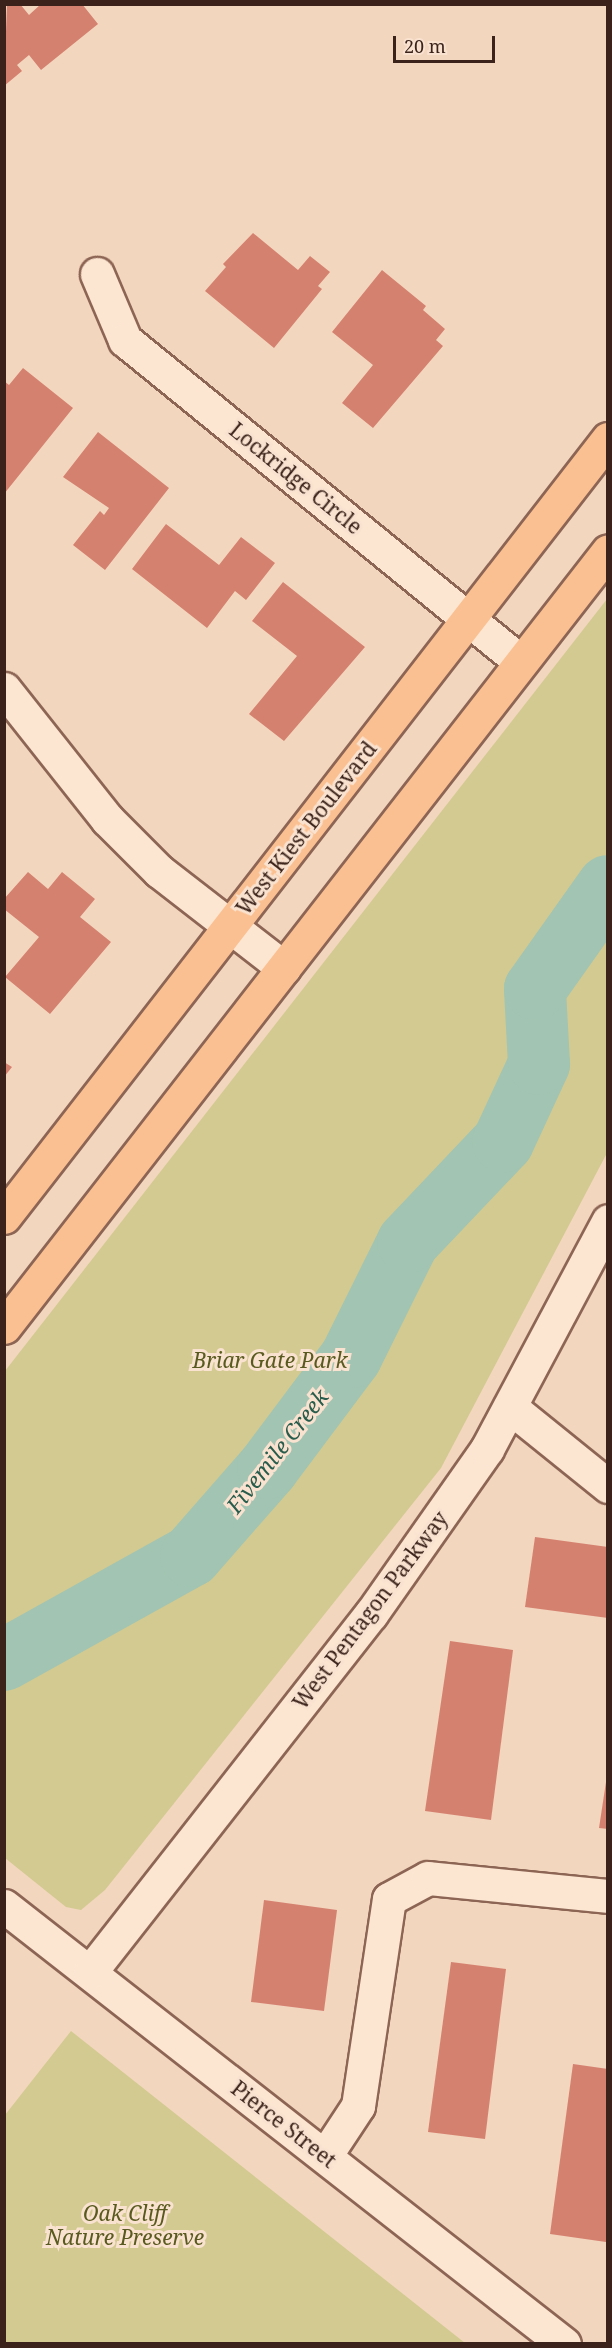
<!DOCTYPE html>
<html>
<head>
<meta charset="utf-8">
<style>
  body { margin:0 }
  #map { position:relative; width:612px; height:2348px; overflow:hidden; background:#f3d6be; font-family:"Noto Serif",serif }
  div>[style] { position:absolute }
  .green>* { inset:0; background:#d2ca91 }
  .river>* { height:62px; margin:-31px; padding:0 31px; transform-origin:31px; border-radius:31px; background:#a2c4b2 }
  .building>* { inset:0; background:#d58170 }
  .roads { filter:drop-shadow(2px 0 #8d6555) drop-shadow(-2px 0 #8d6555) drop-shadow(0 2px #8d6555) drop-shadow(0 -2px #8d6555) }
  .minor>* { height:33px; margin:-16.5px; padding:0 16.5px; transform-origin:16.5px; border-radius:16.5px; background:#fce6d2 }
  .major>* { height:33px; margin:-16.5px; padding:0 16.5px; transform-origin:16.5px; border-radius:16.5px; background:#fbc091 }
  span { translate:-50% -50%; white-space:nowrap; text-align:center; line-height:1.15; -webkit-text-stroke:6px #f9e2cf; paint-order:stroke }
  .street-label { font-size:21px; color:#3b231b }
  .park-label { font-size:21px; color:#595a1f; font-style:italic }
  .water-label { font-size:22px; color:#285c4c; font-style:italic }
  .frame { position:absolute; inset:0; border:6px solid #3b231b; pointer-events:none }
  .scale { position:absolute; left:393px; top:36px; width:102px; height:27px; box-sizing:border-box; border:3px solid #3b231b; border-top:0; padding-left:8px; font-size:18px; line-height:21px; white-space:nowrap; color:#3b231b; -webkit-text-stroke:4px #f9e2cf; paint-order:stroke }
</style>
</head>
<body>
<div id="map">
  <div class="green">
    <i style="clip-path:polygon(607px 599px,607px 1153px,441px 1468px,105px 1890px,81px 1910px,66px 1907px,5px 1858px,5px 1371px)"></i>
    <i style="clip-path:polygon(71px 2031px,465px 2343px,5px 2343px,5px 2115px)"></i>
  </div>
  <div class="river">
    <i style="left:4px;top:1660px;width:214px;rotate:-29.1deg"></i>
    <i style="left:191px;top:1556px;width:117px;rotate:-48.8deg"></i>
    <i style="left:268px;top:1468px;width:139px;rotate:-53.2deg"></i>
    <i style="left:351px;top:1357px;width:128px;rotate:-63.6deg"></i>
    <i style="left:408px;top:1242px;width:138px;rotate:-46.5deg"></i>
    <i style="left:503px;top:1142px;width:86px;rotate:-65.2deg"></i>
    <i style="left:539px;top:1064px;width:75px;rotate:-93.1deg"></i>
    <i style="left:535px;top:989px;width:126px;rotate:-54.7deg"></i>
  </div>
  <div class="building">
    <i style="clip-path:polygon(7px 4px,20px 4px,29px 15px,41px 4px,82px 4px,98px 24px,41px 70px,29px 55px,17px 65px,22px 71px,4px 86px)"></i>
    <i style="clip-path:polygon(253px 233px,298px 270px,310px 256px,330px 272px,318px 286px,322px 289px,274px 348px,205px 291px,226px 267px,223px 264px)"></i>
    <i style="clip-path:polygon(382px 270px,426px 306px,423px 310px,445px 329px,436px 340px,443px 346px,373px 428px,342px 403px,373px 365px,332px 332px)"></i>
    <i style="clip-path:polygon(23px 368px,73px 408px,4px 494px,4px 381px,9px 385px)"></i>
    <i style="clip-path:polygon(98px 432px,169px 488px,105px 570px,73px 545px,100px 511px,104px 515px,109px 508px,63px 477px)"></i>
    <i style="clip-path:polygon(166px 524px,219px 565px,241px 537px,275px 563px,246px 600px,235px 591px,207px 628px,132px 569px)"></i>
    <i style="clip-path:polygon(283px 582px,365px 647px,284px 741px,249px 714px,297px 656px,252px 621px)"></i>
    <i style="clip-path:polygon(28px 872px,48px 889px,62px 872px,95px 899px,80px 917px,111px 942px,50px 1014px,5px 977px,39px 937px,4px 909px,4px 899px)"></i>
    <i style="clip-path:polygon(4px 1062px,12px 1067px,4px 1077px)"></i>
    <i style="clip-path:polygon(535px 1537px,608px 1547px,608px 1618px,525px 1607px)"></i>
    <i style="clip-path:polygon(450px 1641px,513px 1650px,491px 1820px,425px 1811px)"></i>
    <i style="clip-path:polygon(606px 1782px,608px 1782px,608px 1829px,599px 1828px)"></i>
    <i style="clip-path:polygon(264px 1900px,337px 1910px,324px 2011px,251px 2002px)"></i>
    <i style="clip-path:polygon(451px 1962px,506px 1969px,485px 2139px,428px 2132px)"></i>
    <i style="clip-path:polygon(573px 2064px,608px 2069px,606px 2242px,550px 2234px)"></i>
  </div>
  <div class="roads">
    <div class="minor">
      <i style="left:97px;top:274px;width:72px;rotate:67deg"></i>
      <i style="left:125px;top:340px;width:510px;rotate:39.12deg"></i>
      <i style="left:4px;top:689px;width:166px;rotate:51.6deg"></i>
      <i style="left:107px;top:819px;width:74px;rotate:45deg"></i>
      <i style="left:159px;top:871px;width:158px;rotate:37.8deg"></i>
      <i style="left:510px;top:1407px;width:126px;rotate:38.9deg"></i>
      <i style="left:4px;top:1906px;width:711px;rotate:38.03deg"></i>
      <i style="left:90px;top:1972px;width:455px;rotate:-51.9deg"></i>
      <i style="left:371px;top:1614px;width:202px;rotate:-54.9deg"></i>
      <i style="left:487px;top:1449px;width:258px;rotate:-62deg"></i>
      <i style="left:325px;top:2156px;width:60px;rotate:-56.6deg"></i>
      <i style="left:358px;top:2106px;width:209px;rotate:-81.5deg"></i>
      <i style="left:389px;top:1899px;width:44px;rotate:-28.3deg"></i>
      <i style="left:428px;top:1878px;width:181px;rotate:5.7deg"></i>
    </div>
    <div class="major">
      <i style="left:4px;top:1217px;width:985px;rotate:-52.18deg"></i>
      <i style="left:4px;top:1327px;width:983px;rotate:-52.1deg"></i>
    </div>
  </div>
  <div class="street-label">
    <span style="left:296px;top:478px;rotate:39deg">Lockridge Circle</span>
    <span style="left:306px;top:828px;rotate:-52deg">West Kiest Boulevard</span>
    <span style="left:370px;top:1610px;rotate:-53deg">West Pentagon Parkway</span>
    <span style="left:284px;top:2124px;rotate:38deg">Pierce Street</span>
  </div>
  <div class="park-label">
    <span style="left:270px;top:1360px">Briar Gate Park</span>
    <span style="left:125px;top:2225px">Oak Cliff<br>Nature Preserve</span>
  </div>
  <div class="water-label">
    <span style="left:277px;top:1451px;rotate:-52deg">Fivemile Creek</span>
  </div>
  <div class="frame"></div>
  <div class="scale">20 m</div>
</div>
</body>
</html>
